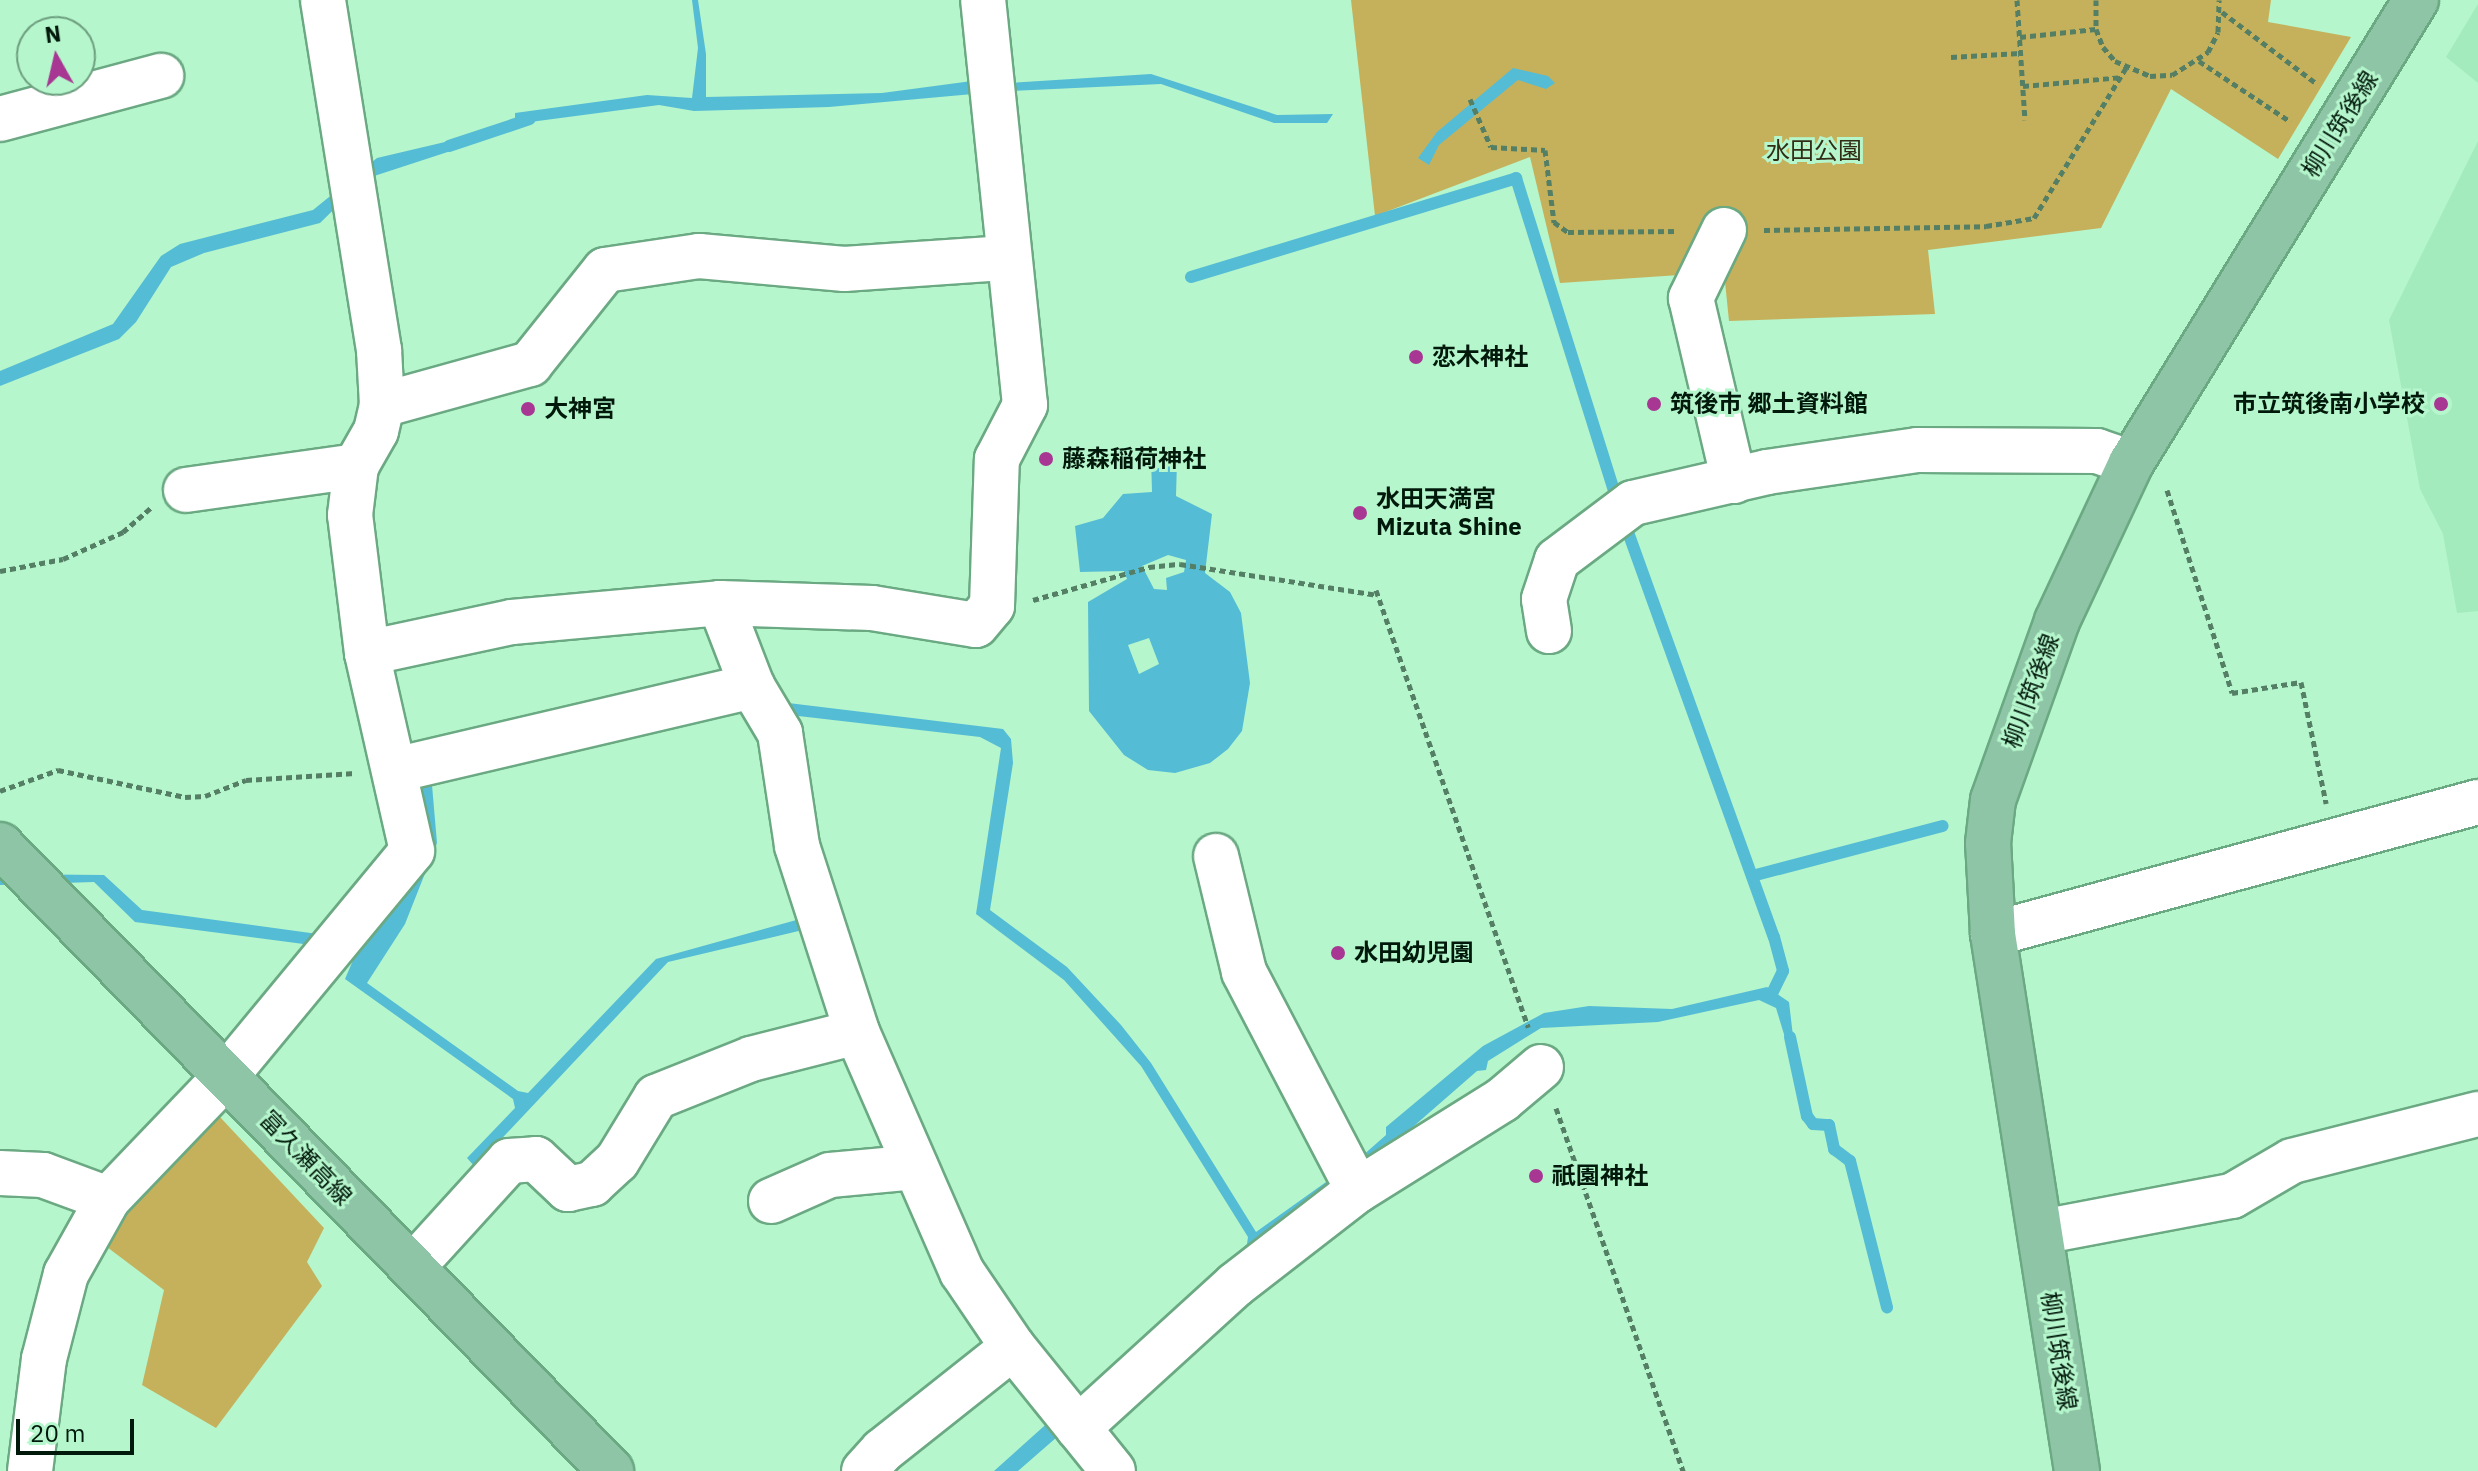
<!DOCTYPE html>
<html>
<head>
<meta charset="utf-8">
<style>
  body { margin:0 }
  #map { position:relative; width:2478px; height:1471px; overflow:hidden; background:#b5f6cc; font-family:"IBM Plex Sans","Noto Sans JP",sans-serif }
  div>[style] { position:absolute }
  .built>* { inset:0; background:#a3ebbd }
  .green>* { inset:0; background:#c5b15c }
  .water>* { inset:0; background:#55bcd5 }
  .stream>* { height:12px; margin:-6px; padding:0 6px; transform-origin:6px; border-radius:6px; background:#55bcd5 }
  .path>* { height:5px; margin-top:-2.5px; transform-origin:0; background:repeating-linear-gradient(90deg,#547f64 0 6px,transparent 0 10px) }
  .roads { filter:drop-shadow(2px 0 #6ba983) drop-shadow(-2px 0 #6ba983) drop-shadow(0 2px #6ba983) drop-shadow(0 -2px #6ba983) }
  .minor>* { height:44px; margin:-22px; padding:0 22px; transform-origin:22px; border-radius:22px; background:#fff }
  .major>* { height:44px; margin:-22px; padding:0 22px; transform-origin:22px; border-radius:22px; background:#8ec5a6 }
  .dots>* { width:22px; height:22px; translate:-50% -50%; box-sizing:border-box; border:4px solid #b5f6cc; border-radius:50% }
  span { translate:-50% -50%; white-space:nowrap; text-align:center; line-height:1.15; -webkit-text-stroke:6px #b5f6cc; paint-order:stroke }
  .street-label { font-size:24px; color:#01190b }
  .park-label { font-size:24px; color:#322c14 }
  .poi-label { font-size:24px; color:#01190b; font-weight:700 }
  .left { translate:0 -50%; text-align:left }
  .right { translate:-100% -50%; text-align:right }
  .north { position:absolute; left:16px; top:16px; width:80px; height:80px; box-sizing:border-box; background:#b5f6cc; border:2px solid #6d9e7f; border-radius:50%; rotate:352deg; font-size:22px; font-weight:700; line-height:32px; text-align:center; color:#01190b }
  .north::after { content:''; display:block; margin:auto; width:28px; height:36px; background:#a83793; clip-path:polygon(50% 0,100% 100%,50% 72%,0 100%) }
  .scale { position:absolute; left:16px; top:1419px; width:118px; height:36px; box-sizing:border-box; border:4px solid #01190b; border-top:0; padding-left:10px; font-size:24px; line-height:28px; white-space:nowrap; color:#01190b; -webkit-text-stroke:6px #b5f6cc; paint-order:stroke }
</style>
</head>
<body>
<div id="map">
  <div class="built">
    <i style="clip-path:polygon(2478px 4px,2478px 83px,2446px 57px)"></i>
    <i style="clip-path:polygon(2478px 141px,2478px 611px,2457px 613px,2443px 534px,2420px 489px,2389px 320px)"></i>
  </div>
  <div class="green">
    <i style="clip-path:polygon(1351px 0,2271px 0,2268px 22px,2351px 37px,2278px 159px,2171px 89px,2101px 228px,1928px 250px,1935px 314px,1729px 321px,1724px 272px,1560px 283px,1530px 157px,1375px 216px)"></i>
    <i style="clip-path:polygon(219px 1116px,324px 1228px,307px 1262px,322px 1286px,216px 1428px,142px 1385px,164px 1290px,103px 1244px,136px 1193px)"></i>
  </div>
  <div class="water">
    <i style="clip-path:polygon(692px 0,698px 0,706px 54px,706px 97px,882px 93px,972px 81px,973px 94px,829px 107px,694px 111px,659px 105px,515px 124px,515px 113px,647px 95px,692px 98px,698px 48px)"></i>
    <i style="clip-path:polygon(1513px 68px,1548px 76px,1555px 83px,1546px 89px,1518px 80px,1439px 145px,1429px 165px,1418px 158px,1437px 132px)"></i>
    <i style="clip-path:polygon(1151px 74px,1277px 115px,1333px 114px,1327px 123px,1274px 123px,1161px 84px,1010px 91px,1009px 83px)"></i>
    <i style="clip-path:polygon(462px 138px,466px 146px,365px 179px,320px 223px,204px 253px,171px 267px,136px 322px,119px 339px,0 386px,0 371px,113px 324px,161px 256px,180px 244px,313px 210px,377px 158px)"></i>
    <i style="clip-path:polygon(evenodd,1151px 457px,1177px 462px,1176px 496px,1212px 514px,1205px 573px,1230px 592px,1241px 613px,1250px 683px,1242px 731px,1228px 749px,1210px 763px,1175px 773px,1148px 770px,1124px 755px,1089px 711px,1088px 602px,1127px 579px,1124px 571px,1080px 572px,1075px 526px,1103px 518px,1123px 494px,1152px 492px,1151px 457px,1168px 555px,1186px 560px,1184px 572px,1166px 578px,1167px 590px,1154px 589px,1142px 566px,1168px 555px,1151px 457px,1149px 638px,1159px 664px,1139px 674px,1128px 645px,1149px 638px)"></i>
    <i style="clip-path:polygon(780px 702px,1003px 729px,1011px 739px,1013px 763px,990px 910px,1067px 967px,1121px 1025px,1151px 1063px,1256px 1232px,1361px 1157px,1386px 1135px,1386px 1127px,1483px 1046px,1544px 1013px,1589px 1006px,1672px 1009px,1767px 987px,1789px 1002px,1795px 1053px,1790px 1054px,1776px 1008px,1759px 1000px,1658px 1022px,1541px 1028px,1488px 1061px,1486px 1070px,1477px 1071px,1018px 1471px,994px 1471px,1247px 1244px,1248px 1237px,1141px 1066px,1064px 980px,976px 914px,1001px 748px,980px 737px,781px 714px)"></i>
    <i style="clip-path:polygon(469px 771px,432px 785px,437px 843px,405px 924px,367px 983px,518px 1091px,528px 1093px,656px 959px,800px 919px,807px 929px,668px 962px,475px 1167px,467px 1158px,515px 1108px,513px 1099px,345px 979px,357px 951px,135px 922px,94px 882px,0 885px,0 874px,104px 875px,142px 910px,369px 941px,411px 883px,419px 787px)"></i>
  </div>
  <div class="stream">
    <i style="left:449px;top:146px;width:85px;rotate:-18.4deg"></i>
    <i style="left:1191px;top:277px;width:340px;rotate:-16.9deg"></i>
    <i style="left:1516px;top:178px;width:341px;rotate:72.6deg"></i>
    <i style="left:1624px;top:521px;width:442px;rotate:70.2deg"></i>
    <i style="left:1774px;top:937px;width:35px;rotate:75deg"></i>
    <i style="left:1783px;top:971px;width:28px;rotate:116deg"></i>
    <i style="left:1752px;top:876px;width:197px;rotate:-14.7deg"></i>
    <i style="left:1790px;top:1037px;width:81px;rotate:77.9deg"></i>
    <i style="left:1807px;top:1116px;width:10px;rotate:53deg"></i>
    <i style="left:1813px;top:1124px;width:16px;rotate:4deg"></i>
    <i style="left:1829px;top:1125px;width:25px;rotate:78deg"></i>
    <i style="left:1834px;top:1149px;width:20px;rotate:37deg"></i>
    <i style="left:1850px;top:1161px;width:151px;rotate:75.8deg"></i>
  </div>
  <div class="path">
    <i style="left:2017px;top:0;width:120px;rotate:86.2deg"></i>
    <i style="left:2096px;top:0;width:29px;rotate:90deg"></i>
    <i style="left:2096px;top:29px;width:19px;rotate:69deg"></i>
    <i style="left:2103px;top:47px;width:18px;rotate:49deg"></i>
    <i style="left:2115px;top:61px;width:38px;rotate:23deg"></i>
    <i style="left:2150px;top:76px;width:22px;rotate:-3deg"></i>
    <i style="left:2172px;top:75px;width:43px;rotate:-32.6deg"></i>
    <i style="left:2208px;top:52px;width:22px;rotate:-63deg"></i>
    <i style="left:2218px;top:32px;width:32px;rotate:-88deg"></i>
    <i style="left:2222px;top:12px;width:118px;rotate:37.1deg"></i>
    <i style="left:2020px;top:37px;width:76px;rotate:-6deg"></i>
    <i style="left:1951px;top:57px;width:69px;rotate:-3.3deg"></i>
    <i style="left:2199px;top:61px;width:110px;rotate:33.5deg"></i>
    <i style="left:2023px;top:86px;width:98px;rotate:-5.2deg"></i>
    <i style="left:1470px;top:99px;width:52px;rotate:66.4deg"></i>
    <i style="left:1491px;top:147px;width:54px;rotate:3.2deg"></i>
    <i style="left:1545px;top:150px;width:73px;rotate:82.9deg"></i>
    <i style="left:1554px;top:222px;width:17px;rotate:36deg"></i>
    <i style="left:1568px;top:232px;width:110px;rotate:-0.5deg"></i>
    <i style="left:1764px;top:230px;width:222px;rotate:-1deg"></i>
    <i style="left:1986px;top:226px;width:49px;rotate:-9.5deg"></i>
    <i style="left:2034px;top:218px;width:176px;rotate:-58.5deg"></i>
    <i style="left:2167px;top:490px;width:213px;rotate:72.2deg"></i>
    <i style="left:2232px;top:693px;width:70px;rotate:-9.1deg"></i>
    <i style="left:2301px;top:682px;width:124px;rotate:78.3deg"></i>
    <i style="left:0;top:571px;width:64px;rotate:-10.8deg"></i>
    <i style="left:63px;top:559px;width:66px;rotate:-24.2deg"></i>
    <i style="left:123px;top:532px;width:37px;rotate:-41deg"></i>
    <i style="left:1376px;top:590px;width:463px;rotate:70.8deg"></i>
    <i style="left:1033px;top:600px;width:121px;rotate:-15.9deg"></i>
    <i style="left:1149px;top:567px;width:31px;rotate:-6deg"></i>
    <i style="left:1180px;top:564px;width:200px;rotate:8.9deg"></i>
    <i style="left:0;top:791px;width:62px;rotate:-19.9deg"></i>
    <i style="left:58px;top:770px;width:130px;rotate:12deg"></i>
    <i style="left:185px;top:797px;width:20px;rotate:-3deg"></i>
    <i style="left:205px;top:796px;width:44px;rotate:-21.3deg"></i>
    <i style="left:246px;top:780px;width:109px;rotate:-3.7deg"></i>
    <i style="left:1556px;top:1108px;width:385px;rotate:70.7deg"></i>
  </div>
  <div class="roads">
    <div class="minor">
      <i style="left:0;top:119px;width:167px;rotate:-15deg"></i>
      <i style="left:1724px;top:230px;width:76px;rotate:115.9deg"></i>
      <i style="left:1691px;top:298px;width:188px;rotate:76.8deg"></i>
      <i style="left:382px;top:405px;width:154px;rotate:-15.5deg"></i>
      <i style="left:530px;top:364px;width:120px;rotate:-51.4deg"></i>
      <i style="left:605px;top:270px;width:95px;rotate:-8.5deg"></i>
      <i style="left:699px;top:256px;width:146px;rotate:5.1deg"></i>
      <i style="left:844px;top:269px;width:163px;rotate:-3.9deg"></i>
      <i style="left:186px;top:490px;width:172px;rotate:-8deg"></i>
      <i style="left:720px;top:603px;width:89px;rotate:68.9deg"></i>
      <i style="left:752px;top:686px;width:55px;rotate:59.2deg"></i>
      <i style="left:780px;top:733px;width:114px;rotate:81.4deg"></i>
      <i style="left:797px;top:846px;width:195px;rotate:72.1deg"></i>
      <i style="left:857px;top:1032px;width:262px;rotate:66.4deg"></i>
      <i style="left:962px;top:1272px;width:91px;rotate:55.8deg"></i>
      <i style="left:1013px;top:1347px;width:159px;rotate:51.1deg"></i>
      <i style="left:1549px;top:631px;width:32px;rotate:-99deg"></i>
      <i style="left:1544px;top:599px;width:41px;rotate:-71.6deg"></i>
      <i style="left:1557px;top:560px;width:95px;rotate:-36.9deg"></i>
      <i style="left:1633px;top:503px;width:138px;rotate:-13deg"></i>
      <i style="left:1767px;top:472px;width:152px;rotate:-8.3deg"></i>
      <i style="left:1917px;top:450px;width:180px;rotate:0.3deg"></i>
      <i style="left:2097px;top:451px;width:36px;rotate:19deg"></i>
      <i style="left:367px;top:653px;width:148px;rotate:-12.1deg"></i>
      <i style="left:512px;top:622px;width:209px;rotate:-5.2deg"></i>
      <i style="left:720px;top:603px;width:152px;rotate:1.9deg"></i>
      <i style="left:872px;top:608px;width:105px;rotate:9.3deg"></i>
      <i style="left:976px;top:625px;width:25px;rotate:-50deg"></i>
      <i style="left:992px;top:606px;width:147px;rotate:-88.1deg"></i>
      <i style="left:997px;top:459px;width:61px;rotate:-62.6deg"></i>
      <i style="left:1025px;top:405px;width:407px;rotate:-95.9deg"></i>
      <i style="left:395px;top:770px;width:367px;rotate:-13.2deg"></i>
      <i style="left:1216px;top:856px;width:119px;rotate:76.4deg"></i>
      <i style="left:1244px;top:972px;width:246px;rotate:62.4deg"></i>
      <i style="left:1993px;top:934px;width:503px;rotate:-15.23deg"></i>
      <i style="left:0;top:1173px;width:43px;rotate:2.7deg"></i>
      <i style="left:43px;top:1175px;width:69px;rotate:20.3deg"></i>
      <i style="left:771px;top:1201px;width:64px;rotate:-23.8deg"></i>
      <i style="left:830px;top:1175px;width:86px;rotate:-5.3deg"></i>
      <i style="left:2041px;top:1232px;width:194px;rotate:-10.7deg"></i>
      <i style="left:2232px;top:1196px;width:69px;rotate:-30.3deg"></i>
      <i style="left:2292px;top:1161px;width:192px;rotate:-14.2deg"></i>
      <i style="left:428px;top:1250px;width:120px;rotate:-47.7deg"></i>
      <i style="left:509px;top:1161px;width:27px;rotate:-4deg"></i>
      <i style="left:536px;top:1159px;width:44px;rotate:43.2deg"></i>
      <i style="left:568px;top:1189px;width:25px;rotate:-12deg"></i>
      <i style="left:592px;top:1184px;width:34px;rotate:-43deg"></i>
      <i style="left:617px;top:1161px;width:75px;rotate:-58.6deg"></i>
      <i style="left:656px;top:1097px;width:102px;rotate:-21.8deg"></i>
      <i style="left:751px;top:1059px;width:109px;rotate:-14.3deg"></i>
      <i style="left:1078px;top:1428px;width:212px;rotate:-42.3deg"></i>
      <i style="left:1235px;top:1285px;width:155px;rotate:-37.7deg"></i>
      <i style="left:1358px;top:1190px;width:170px;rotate:-32deg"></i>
      <i style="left:1502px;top:1100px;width:51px;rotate:-40.2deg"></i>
      <i style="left:30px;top:1471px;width:113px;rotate:-82.9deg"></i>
      <i style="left:44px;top:1359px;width:88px;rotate:-75.5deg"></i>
      <i style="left:66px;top:1274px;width:86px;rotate:-60.8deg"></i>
      <i style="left:108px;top:1199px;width:170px;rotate:-46.2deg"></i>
      <i style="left:226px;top:1076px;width:292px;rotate:-50.4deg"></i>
      <i style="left:412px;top:851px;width:203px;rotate:-102.8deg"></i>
      <i style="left:367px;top:653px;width:139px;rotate:-97deg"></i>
      <i style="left:350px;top:515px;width:49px;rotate:-83deg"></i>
      <i style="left:356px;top:466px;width:40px;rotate:-60.3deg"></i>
      <i style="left:376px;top:431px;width:27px;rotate:-77deg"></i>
      <i style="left:382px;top:405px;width:55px;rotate:-93.1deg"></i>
      <i style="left:379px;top:350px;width:354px;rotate:-99.1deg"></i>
      <i style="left:864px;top:1471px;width:27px;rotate:-48deg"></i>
      <i style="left:882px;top:1451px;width:167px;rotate:-38.4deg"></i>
    </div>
    <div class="major">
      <i style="left:0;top:845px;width:875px;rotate:45.69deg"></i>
      <i style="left:2077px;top:1471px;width:544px;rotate:-98.89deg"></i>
      <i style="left:1993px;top:934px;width:91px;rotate:-93.1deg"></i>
      <i style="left:1988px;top:843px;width:43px;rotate:-83.4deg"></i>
      <i style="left:1993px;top:800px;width:190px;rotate:-70.3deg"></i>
      <i style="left:2057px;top:621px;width:174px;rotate:-64.9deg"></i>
      <i style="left:2131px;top:463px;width:544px;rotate:-58.39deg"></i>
    </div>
  </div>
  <div class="dots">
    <i style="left:1416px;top:357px;background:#a83793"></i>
    <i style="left:1654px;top:404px;background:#a83793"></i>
    <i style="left:2441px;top:404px;background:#a83793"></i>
    <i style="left:528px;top:409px;background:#a83793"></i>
    <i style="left:1046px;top:459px;background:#a83793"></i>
    <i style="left:1360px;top:513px;background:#a83793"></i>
    <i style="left:1338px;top:953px;background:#a83793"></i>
    <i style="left:1536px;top:1176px;background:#a83793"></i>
  </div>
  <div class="street-label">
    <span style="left:2340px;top:124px;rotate:-58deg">柳川筑後線</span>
    <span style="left:2031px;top:691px;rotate:-70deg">柳川筑後線</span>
    <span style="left:306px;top:1158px;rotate:46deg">富久瀬高線</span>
    <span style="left:2059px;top:1351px;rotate:81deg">柳川筑後線</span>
  </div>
  <div class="park-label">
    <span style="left:1814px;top:151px">水田公園</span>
  </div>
  <div class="poi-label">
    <span class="left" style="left:1432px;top:357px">恋木神社</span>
    <span class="left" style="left:1670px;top:404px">筑後市 郷土資料館</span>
    <span class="right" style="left:2425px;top:404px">市立筑後南小学校</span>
    <span class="left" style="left:544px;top:409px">大神宮</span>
    <span class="left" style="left:1062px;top:459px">藤森稲荷神社</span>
    <span class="left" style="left:1376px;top:513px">水田天満宮<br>Mizuta Shine</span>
    <span class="left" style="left:1354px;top:953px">水田幼児園</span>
    <span class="left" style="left:1552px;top:1176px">祇園神社</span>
  </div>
  <div class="north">N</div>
  <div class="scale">20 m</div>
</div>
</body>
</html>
